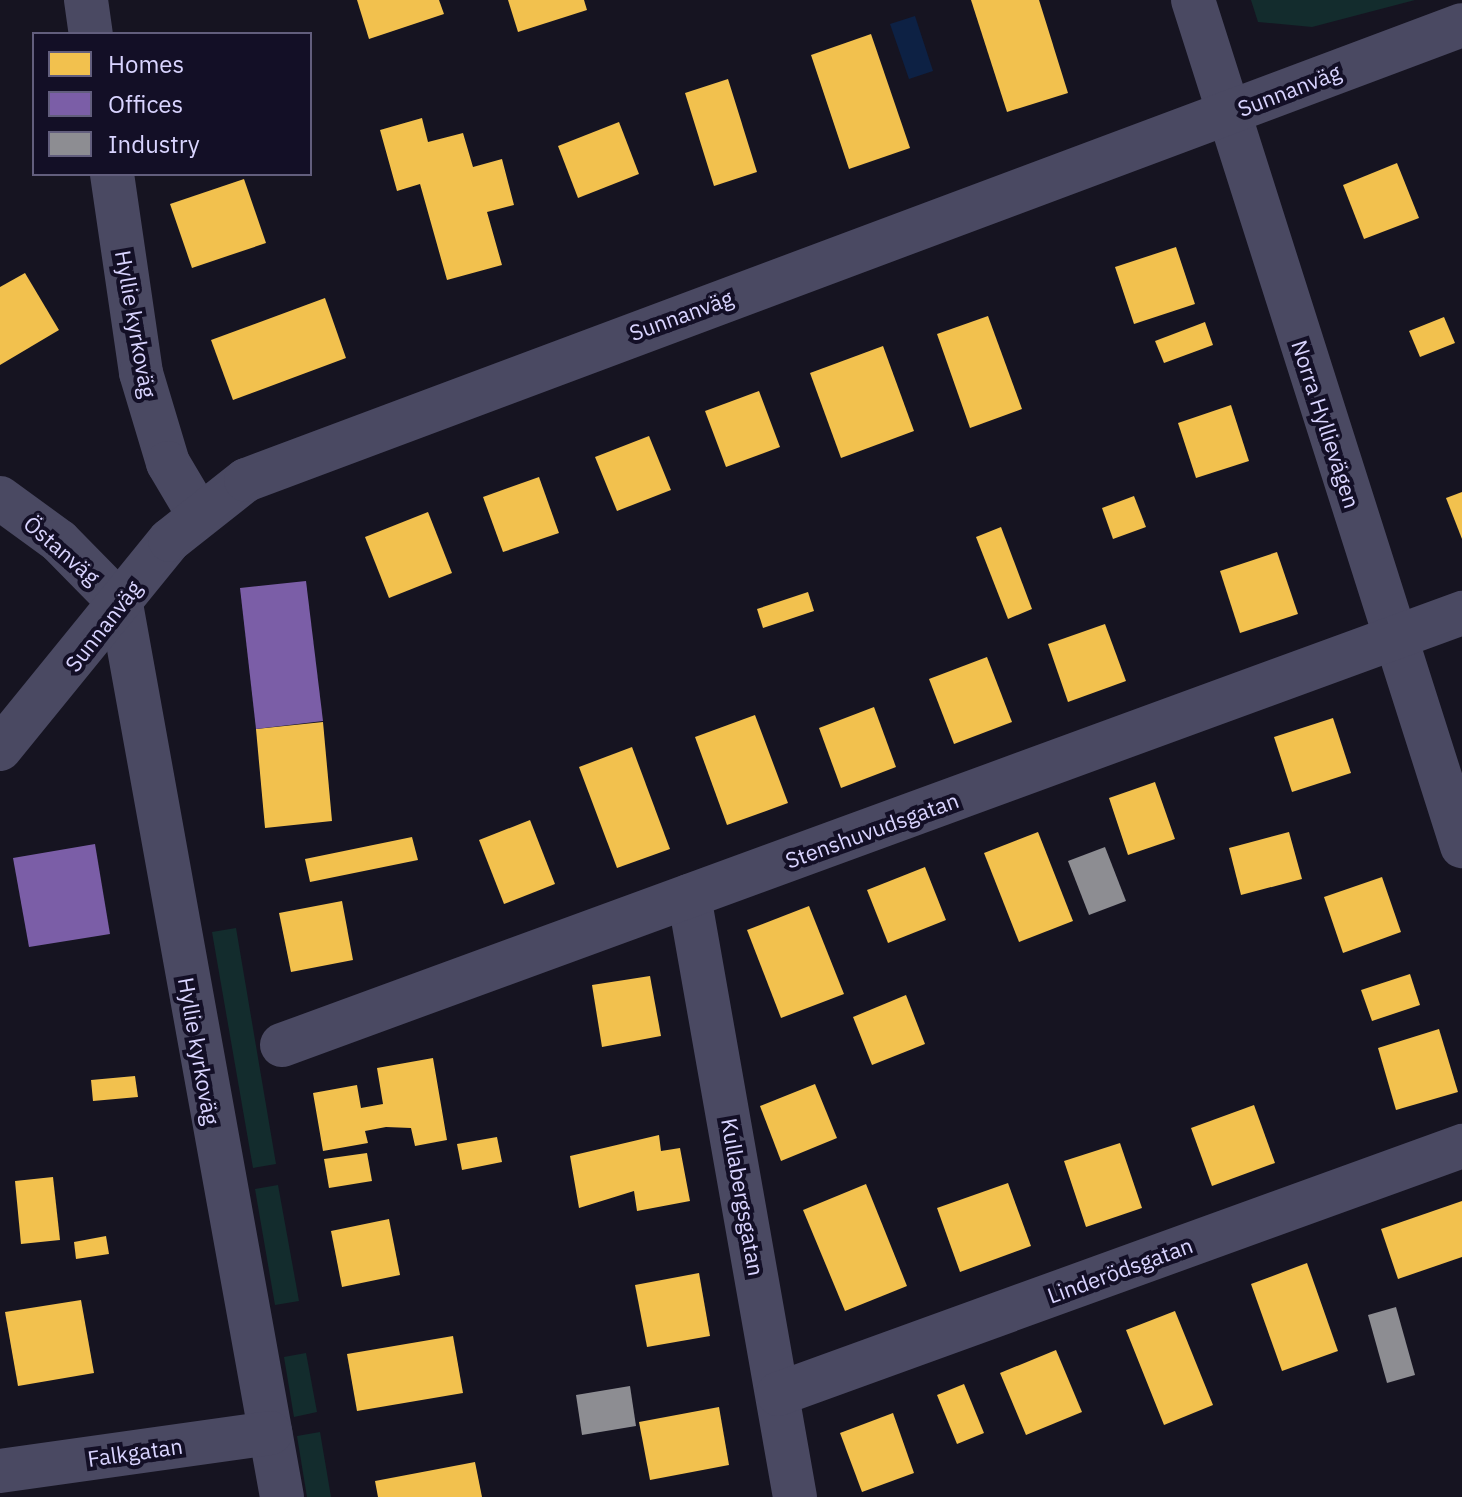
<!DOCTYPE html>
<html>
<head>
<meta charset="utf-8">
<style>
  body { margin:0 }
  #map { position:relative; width:1462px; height:1497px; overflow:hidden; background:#161421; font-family:"IBM Plex Sans",sans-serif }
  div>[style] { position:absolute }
  .green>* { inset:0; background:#132c2d }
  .water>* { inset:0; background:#0d2144 }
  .homes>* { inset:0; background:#f2c14e }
  .offices>* { inset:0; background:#7b5ea7 }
  .industry>* { inset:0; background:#8d8d92 }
  .minor>* { height:44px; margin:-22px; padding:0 22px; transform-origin:22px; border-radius:22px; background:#4a4962 }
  span { translate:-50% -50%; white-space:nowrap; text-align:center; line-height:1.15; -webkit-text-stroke:8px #130f26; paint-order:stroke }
  .street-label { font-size:22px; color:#d9d4ff }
  .legend { position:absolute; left:32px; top:32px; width:280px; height:144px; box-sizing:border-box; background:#130f26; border:2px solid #625e7d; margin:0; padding:10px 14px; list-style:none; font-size:24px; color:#d9d4ff }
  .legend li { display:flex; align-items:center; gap:16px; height:40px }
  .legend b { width:40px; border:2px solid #625e7d }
</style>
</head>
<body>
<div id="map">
  <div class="green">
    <i style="clip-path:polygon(1251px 0,1415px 0,1312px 27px,1258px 22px)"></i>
    <i style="clip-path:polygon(236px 928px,276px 1164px,253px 1168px,212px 932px)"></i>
    <i style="clip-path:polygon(278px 1185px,299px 1301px,275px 1305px,255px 1189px)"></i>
    <i style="clip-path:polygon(306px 1353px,317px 1412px,294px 1417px,284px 1357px)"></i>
    <i style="clip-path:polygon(320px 1432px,331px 1497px,307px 1497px,297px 1436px)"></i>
  </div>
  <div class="water">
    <i style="clip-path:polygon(915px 16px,933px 71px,909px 79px,890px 24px)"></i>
  </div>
  <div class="homes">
    <i style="clip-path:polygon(357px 0,439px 0,444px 14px,369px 39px)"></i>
    <i style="clip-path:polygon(508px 0,584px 0,587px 10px,518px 32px)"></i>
    <i style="clip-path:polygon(971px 0,1039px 0,1068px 93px,1007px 112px)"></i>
    <i style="clip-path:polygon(871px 34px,910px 148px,849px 169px,811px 55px)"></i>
    <i style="clip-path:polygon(728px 79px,757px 172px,714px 186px,685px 93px)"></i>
    <i style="clip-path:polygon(422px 118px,428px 142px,463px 133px,473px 167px,502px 159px,514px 205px,487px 212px,502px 265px,447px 280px,420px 184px,397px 191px,380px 130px)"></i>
    <i style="clip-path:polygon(619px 122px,639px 174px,578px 198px,558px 146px)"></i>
    <i style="clip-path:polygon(1397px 163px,1419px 218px,1364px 239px,1343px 185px)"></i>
    <i style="clip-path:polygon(244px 179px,266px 243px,192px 268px,170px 204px)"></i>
    <i style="clip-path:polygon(1176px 247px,1195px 304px,1134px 324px,1115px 267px)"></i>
    <i style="clip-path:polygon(25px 273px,59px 330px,0 365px,0 287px)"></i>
    <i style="clip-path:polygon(325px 298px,346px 358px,233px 400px,211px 340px)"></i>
    <i style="clip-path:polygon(988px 316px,1022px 409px,970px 428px,937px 334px)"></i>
    <i style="clip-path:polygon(1444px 317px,1455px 343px,1420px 357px,1409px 331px)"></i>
    <i style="clip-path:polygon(1205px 322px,1213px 345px,1164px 363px,1155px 341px)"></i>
    <i style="clip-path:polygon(883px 346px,914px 431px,841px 458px,810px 373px)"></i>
    <i style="clip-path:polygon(759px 391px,780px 447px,726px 467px,705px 411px)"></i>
    <i style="clip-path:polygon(1231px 405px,1249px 461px,1196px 478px,1178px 423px)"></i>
    <i style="clip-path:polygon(649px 436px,671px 490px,617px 511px,595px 457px)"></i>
    <i style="clip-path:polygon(539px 477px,559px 533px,503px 552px,483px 497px)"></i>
    <i style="clip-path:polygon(1462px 492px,1462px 539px,1446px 498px)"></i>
    <i style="clip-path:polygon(1134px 496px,1146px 527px,1113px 539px,1102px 508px)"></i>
    <i style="clip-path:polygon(428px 512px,452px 573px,389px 598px,365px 537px)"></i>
    <i style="clip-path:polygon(1001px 527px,1032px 609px,1008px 619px,976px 537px)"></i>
    <i style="clip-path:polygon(1277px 552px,1298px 614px,1240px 633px,1220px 571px)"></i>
    <i style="clip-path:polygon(808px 592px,814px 611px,763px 628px,757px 609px)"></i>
    <i style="clip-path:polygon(1105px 624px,1126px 681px,1068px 702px,1048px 644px)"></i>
    <i style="clip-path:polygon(987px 657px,1012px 722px,954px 744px,929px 679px)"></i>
    <i style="clip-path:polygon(874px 707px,896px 767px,841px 788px,819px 728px)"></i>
    <i style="clip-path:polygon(755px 715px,788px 803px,727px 825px,695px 737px)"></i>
    <i style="clip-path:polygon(1333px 718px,1351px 773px,1292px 792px,1274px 737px)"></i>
    <i style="clip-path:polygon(323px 722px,332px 821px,265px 828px,256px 729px)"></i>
    <i style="clip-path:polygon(632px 747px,670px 849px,617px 868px,579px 767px)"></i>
    <i style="clip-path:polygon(1155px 782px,1175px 839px,1128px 855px,1109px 798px)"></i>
    <i style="clip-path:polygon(530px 820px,555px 884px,504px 904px,479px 840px)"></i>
    <i style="clip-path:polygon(1038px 832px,1073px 921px,1019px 942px,984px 853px)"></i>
    <i style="clip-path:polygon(1289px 832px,1302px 879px,1241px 895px,1229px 848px)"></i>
    <i style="clip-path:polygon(412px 837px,418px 860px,310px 882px,305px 859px)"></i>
    <i style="clip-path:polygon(925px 867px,946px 920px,888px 943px,867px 890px)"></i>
    <i style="clip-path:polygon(1382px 877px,1401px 932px,1343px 953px,1324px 897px)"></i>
    <i style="clip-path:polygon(342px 901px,353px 960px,291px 972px,279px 913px)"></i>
    <i style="clip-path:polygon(809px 906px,844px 994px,781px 1018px,747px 930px)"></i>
    <i style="clip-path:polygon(1410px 974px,1420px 1005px,1372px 1021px,1361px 990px)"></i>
    <i style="clip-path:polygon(650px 976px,661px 1036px,602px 1047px,592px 985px)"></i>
    <i style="clip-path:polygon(906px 995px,925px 1044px,872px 1065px,853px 1017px)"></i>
    <i style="clip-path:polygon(1439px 1029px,1458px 1092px,1396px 1110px,1378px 1048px)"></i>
    <i style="clip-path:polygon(433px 1058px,447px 1140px,415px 1146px,411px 1128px,386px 1127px,365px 1131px,368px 1143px,323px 1151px,313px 1093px,357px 1085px,361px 1108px,383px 1104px,377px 1068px)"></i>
    <i style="clip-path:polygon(135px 1076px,138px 1097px,93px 1101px,91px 1080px)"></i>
    <i style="clip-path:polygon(815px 1084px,837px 1138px,781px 1161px,760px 1106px)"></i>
    <i style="clip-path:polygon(1254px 1105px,1275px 1163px,1212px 1186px,1191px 1128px)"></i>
    <i style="clip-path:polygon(659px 1135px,661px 1151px,680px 1148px,690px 1201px,637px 1211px,634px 1191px,579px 1208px,570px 1156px)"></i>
    <i style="clip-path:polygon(497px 1137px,502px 1162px,462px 1170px,457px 1144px)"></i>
    <i style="clip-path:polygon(1120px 1143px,1142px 1208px,1086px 1227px,1064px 1161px)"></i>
    <i style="clip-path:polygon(367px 1153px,372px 1181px,329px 1188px,324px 1159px)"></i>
    <i style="clip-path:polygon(53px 1177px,60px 1240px,21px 1244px,15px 1181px)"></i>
    <i style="clip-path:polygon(1008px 1183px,1031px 1246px,960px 1272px,937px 1208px)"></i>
    <i style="clip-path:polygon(866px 1184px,907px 1286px,845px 1311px,803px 1210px)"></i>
    <i style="clip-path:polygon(1462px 1201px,1462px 1257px,1398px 1279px,1381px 1229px)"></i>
    <i style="clip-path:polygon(389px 1219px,400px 1275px,342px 1287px,331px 1231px)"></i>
    <i style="clip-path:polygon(106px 1236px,109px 1254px,76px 1259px,74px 1242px)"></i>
    <i style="clip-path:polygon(1307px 1263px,1338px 1351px,1282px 1371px,1251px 1284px)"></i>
    <i style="clip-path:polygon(699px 1273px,710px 1336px,647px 1347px,635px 1285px)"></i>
    <i style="clip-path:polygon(81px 1300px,94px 1373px,18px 1386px,5px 1312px)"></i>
    <i style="clip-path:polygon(1175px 1311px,1213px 1405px,1164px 1425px,1126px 1330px)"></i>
    <i style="clip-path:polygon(453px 1336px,463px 1393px,357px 1411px,347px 1354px)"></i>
    <i style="clip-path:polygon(1056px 1350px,1082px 1412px,1026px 1435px,1000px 1373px)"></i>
    <i style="clip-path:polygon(964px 1384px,984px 1433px,957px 1444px,937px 1395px)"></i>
    <i style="clip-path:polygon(719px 1407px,729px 1465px,650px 1480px,639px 1422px)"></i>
    <i style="clip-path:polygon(893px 1413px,914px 1473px,862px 1492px,840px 1433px)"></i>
    <i style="clip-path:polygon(475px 1462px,482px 1497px,378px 1497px,375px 1481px)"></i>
  </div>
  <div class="offices">
    <i style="clip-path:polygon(306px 581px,323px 721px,256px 729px,240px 588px)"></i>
    <i style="clip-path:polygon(95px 844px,110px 934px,29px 947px,13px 858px)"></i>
  </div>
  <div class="industry">
    <i style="clip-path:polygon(1105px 847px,1126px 901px,1089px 915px,1068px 861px)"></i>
    <i style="clip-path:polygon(1396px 1307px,1415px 1375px,1387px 1383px,1368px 1315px)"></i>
    <i style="clip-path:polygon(630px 1386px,636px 1426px,582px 1435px,576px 1395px)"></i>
  </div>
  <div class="minor">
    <i style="left:86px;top:0;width:34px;rotate:82deg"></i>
    <i style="left:1193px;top:0;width:888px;rotate:72.36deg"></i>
    <i style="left:112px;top:174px;width:201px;rotate:81.7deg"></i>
    <i style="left:141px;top:373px;width:94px;rotate:73.3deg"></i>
    <i style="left:168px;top:463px;width:57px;rotate:59.4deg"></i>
    <i style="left:0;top:498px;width:73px;rotate:36.1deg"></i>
    <i style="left:59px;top:541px;width:88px;rotate:45.5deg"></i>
    <i style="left:121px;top:604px;width:907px;rotate:79.78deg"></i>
    <i style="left:0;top:749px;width:269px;rotate:-50.9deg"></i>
    <i style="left:170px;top:540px;width:97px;rotate:-38.3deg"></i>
    <i style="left:246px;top:480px;width:1298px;rotate:-20.51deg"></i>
    <i style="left:689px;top:896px;width:610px;rotate:80deg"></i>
    <i style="left:282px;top:1045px;width:1257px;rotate:-20.11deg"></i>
    <i style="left:778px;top:1394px;width:728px;rotate:-19.93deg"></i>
    <i style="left:0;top:1471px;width:273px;rotate:-8deg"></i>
  </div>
  <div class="street-label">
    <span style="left:1289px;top:90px;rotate:-21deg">Sunnanväg</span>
    <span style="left:681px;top:315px;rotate:-20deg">Sunnanväg</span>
    <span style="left:136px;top:324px;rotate:80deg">Hyllie kyrkoväg</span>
    <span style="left:1326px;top:424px;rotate:72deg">Norra Hyllievägen</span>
    <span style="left:62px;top:550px;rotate:41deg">Östanväg</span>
    <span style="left:103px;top:626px;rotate:-52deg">Sunnanväg</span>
    <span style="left:872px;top:830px;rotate:-20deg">Stenshuvudsgatan</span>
    <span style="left:199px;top:1051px;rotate:80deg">Hyllie kyrkoväg</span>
    <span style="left:743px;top:1197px;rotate:80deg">Kullabergsgatan</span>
    <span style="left:1120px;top:1270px;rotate:-20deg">Linderödsgatan</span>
    <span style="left:135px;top:1452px;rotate:-8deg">Falkgatan</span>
  </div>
  <ul class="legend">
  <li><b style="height:22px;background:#f2c14e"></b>Homes</li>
  <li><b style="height:22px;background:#7b5ea7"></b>Offices</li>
  <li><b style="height:22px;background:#8d8d92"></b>Industry</li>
  </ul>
</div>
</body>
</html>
